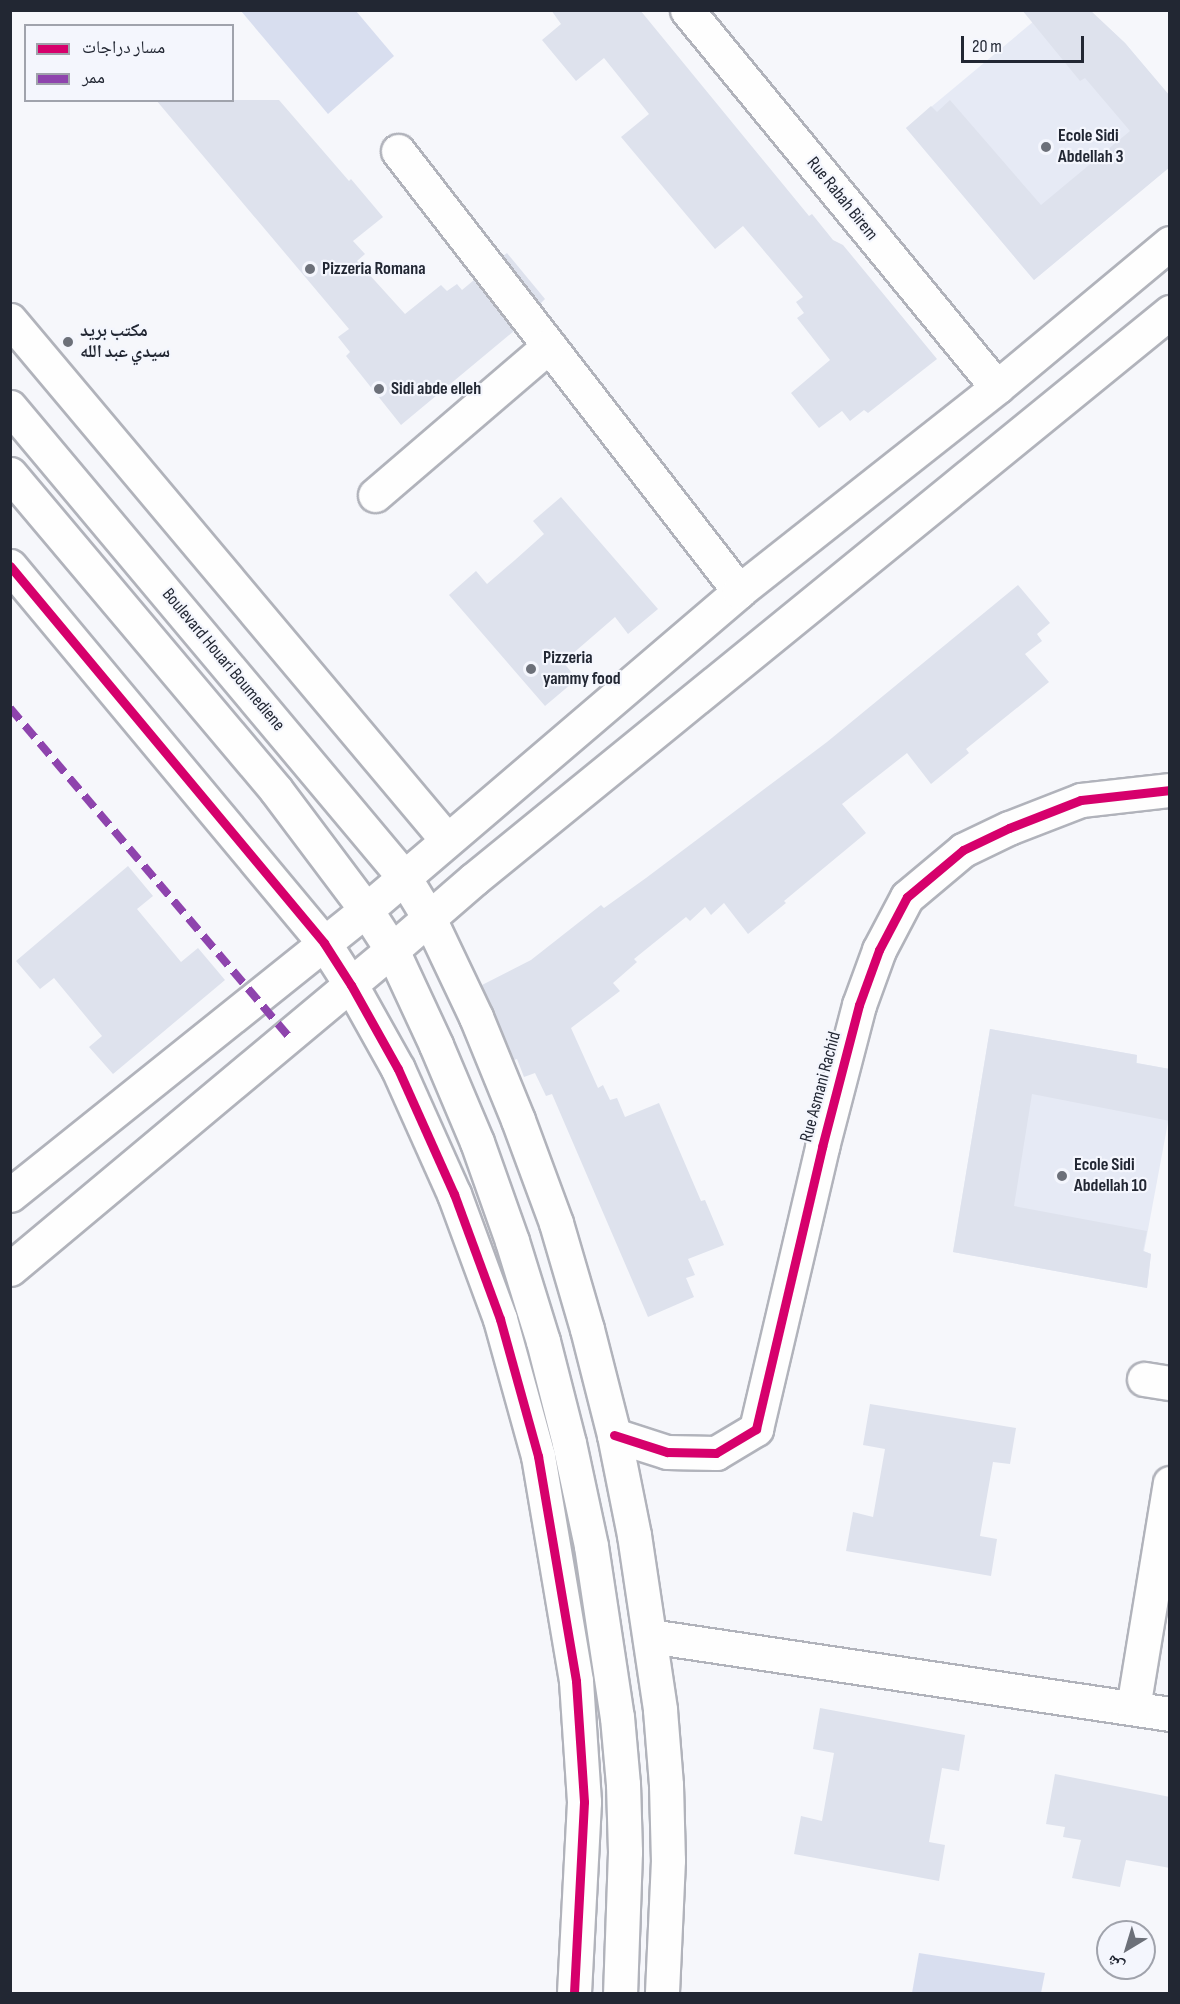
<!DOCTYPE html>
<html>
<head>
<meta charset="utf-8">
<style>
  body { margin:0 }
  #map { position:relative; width:1180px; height:2004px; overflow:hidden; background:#f6f7fb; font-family:"Sofia Sans Condensed","Noto Naskh Arabic",sans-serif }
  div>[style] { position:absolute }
  .built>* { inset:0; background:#e6eaf5 }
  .green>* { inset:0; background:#d8deef }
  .building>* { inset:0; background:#dee2ed }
  .roads { filter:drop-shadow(2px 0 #b1b3bb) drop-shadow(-2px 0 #b1b3bb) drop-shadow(0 2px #b1b3bb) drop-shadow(0 -2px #b1b3bb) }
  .minor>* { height:33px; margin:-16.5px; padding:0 16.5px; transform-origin:16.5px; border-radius:16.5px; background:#fefefe }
  .major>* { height:33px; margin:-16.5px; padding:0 16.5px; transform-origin:16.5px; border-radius:16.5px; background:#fefefe }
  .quiet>* { height:8px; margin-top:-4px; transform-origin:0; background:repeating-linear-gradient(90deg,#8e44ad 0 15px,transparent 0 23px) }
  .cycleway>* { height:9px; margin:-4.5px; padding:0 4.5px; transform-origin:4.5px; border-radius:4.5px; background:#d6006c }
  .dots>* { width:16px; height:16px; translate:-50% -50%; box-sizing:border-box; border:3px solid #f4f6fd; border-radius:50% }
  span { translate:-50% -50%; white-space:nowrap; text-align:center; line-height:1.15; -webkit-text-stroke:4.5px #f4f6fd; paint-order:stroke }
  .poi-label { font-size:18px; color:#222733; font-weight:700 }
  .left { translate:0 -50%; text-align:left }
  .street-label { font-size:18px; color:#222733 }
  .frame { position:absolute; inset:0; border:12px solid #222733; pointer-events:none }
  .legend { position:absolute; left:24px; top:24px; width:210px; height:78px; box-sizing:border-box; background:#f4f6fd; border:2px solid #a0a3ac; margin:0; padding:8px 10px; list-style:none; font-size:18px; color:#222733 }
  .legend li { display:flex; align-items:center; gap:12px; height:30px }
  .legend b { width:30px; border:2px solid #a0a3ac }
  .north { position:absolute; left:1096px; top:1920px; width:60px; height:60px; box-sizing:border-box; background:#f4f6fd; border:2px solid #a0a3ac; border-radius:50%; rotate:218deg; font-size:16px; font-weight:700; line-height:24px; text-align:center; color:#222733 }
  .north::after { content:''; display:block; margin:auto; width:21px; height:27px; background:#6c7079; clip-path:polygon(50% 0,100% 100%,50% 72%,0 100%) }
  .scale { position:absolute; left:961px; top:36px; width:123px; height:27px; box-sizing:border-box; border:3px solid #222733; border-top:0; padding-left:8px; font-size:18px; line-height:21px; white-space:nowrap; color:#222733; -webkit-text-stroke:4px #f4f6fd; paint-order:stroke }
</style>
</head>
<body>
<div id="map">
  <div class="built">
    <i style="clip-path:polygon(1046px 11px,1098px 18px,1125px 43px,1169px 96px,1169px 167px,1034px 280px,906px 128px)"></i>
    <i style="clip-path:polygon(990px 1029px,1137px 1055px,1137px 1063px,1169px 1069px,1169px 1117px,1144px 1251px,1151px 1254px,1147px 1288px,953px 1252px)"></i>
  </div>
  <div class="green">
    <i style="clip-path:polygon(241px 11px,356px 11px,394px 56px,328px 114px)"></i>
    <i style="clip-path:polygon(919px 1953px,1045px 1973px,1041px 1993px,912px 1993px)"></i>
  </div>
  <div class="building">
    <i style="clip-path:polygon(551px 10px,640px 10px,809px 216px,812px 214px,833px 240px,843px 245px,937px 359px,868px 413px,864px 410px,850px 421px,842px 411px,819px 428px,791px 393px,830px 360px,797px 318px,804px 313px,796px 302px,803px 297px,743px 226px,715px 249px,621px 137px,649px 114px,604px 58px,576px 81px,542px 40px,561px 24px)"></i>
    <i style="clip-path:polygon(1022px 10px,1090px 10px,1125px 43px,1170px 96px,1170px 167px,1034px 280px,906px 128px,931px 106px,937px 112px,950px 100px,1041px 205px,1130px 131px,1085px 78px,1080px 81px)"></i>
    <i style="clip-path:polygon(156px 100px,279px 100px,349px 181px,351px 179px,383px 217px,353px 241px,365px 254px,357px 261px,405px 314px,441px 285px,447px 291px,457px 284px,462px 290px,474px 280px,514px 331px,401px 425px,346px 356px,350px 352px,338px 337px,349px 329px)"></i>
    <i style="clip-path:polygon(507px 253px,545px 299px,540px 304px,503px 256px)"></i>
    <i style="clip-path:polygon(561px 497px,658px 609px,628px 634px,615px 617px,563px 662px,577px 679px,545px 706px,449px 595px,476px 571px,487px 584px,515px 560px,544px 534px,533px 521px)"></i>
    <i style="clip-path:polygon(1018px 585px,1050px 623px,1037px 634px,1042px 641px,1025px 654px,1049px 682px,966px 749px,969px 753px,931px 784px,907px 753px,842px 804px,866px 833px,784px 901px,786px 903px,748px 934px,724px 903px,711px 915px,705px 907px,690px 921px,686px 917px,634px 959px,637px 962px,613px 983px,620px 991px,571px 1028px,598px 1088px,603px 1085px,610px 1100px,617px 1098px,625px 1117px,659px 1103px,701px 1201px,705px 1200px,724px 1245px,688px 1259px,695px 1275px,686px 1278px,694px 1297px,648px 1317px,552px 1094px,546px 1096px,535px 1073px,524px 1077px,517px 1059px,514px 1060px,482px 985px,531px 960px,601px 905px,604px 908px,646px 878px,827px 742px)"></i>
    <i style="clip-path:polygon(128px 866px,153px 896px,137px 909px,181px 962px,198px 948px,225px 980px,113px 1074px,89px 1047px,102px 1036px,54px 978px,40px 989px,16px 961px)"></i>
    <i style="clip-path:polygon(990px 1029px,1137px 1055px,1136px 1063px,1170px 1069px,1170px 1121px,1032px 1094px,1014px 1206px,1147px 1231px,1143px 1251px,1151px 1254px,1147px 1288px,953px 1252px)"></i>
    <i style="clip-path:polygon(870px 1404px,1016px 1428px,1010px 1464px,993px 1462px,980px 1536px,997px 1539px,991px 1576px,846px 1551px,853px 1512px,873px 1517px,885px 1449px,863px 1445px)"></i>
    <i style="clip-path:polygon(820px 1708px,965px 1735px,959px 1771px,942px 1768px,929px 1842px,945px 1845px,939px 1881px,794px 1854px,801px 1816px,822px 1821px,834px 1753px,813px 1749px)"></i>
    <i style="clip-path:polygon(1055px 1774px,1170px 1797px,1170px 1868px,1126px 1860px,1120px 1887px,1072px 1878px,1081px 1840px,1063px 1837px,1065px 1827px,1046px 1824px)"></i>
  </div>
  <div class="roads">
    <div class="minor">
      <i style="left:687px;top:10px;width:488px;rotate:50.6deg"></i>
      <i style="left:398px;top:151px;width:557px;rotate:52.22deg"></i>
      <i style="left:10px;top:320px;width:679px;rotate:49.96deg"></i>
      <i style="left:375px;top:495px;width:229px;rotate:-40.6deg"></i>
      <i style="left:10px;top:566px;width:491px;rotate:50.2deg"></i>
      <i style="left:324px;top:943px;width:50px;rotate:57.3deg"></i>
      <i style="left:351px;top:985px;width:96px;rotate:60.8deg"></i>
      <i style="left:398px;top:1069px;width:137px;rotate:65.9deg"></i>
      <i style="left:454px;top:1194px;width:133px;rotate:69.8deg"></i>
      <i style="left:500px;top:1319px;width:142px;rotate:74.5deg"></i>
      <i style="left:538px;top:1456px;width:228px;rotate:80.4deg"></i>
      <i style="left:576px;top:1681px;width:121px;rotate:86.2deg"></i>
      <i style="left:584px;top:1802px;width:192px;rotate:93deg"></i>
      <i style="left:10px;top:1195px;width:456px;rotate:-38.7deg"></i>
      <i style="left:10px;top:1269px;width:498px;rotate:-39.9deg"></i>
      <i style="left:1144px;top:1379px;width:26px;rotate:9deg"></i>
      <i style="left:614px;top:1435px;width:56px;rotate:17.8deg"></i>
      <i style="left:667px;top:1452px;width:49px;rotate:1.2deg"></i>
      <i style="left:716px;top:1453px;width:47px;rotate:-31deg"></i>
      <i style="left:756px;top:1429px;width:290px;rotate:-76.8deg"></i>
      <i style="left:822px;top:1147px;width:147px;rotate:-75.4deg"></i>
      <i style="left:859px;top:1005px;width:59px;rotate:-70deg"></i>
      <i style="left:879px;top:950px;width:60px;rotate:-62.2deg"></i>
      <i style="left:907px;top:897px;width:73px;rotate:-40deg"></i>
      <i style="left:963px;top:850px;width:51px;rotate:-25.6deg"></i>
      <i style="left:1009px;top:828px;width:77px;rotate:-21.3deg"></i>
      <i style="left:1081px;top:800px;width:90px;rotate:-6.4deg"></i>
      <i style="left:650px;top:1636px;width:526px;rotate:8.53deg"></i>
      <i style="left:1133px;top:1708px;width:228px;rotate:-80.7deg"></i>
    </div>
    <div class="major">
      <i style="left:10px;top:407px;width:613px;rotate:50.03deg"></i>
      <i style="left:404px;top:877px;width:48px;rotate:58.6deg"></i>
      <i style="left:429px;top:918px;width:110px;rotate:64.6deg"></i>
      <i style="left:476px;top:1017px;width:111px;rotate:67.8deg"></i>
      <i style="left:518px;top:1120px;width:110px;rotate:69.7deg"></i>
      <i style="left:556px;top:1223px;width:110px;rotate:73.7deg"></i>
      <i style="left:587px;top:1329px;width:109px;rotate:75.7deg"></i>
      <i style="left:614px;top:1435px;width:102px;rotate:78.7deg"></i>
      <i style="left:634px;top:1535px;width:177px;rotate:81.5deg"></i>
      <i style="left:660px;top:1710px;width:75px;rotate:85.4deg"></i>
      <i style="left:666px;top:1785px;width:75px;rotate:88.5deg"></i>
      <i style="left:668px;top:1860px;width:134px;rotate:92.6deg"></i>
      <i style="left:10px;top:474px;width:413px;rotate:49.9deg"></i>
      <i style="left:276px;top:790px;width:150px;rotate:53.1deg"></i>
      <i style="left:366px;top:910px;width:48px;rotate:57deg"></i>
      <i style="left:392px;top:950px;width:105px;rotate:65.1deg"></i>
      <i style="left:436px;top:1045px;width:105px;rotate:67.1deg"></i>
      <i style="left:477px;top:1142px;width:105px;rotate:70.5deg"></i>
      <i style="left:512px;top:1241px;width:105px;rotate:72.8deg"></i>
      <i style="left:543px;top:1341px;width:105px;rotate:75.7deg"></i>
      <i style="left:569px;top:1443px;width:105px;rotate:77.9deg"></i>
      <i style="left:591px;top:1546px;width:173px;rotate:81.4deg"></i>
      <i style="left:617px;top:1717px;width:67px;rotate:84.9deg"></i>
      <i style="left:623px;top:1784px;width:68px;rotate:88.3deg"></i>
      <i style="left:625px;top:1852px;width:142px;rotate:92deg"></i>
      <i style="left:366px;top:910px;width:491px;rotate:-40.5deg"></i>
      <i style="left:739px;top:591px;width:329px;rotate:-38.3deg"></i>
      <i style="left:997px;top:387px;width:225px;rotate:-39.8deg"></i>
      <i style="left:392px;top:950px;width:108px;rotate:-40.9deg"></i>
      <i style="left:474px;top:879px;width:898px;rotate:-39.17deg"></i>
    </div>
  </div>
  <div class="quiet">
    <i style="left:10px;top:708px;width:431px;rotate:49.7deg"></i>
  </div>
  <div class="cycleway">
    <i style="left:10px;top:566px;width:491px;rotate:50.2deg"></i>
    <i style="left:324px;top:943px;width:50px;rotate:57.3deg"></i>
    <i style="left:351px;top:985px;width:96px;rotate:60.8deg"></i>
    <i style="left:398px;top:1069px;width:137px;rotate:65.9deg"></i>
    <i style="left:454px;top:1194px;width:133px;rotate:69.8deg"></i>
    <i style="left:500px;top:1319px;width:142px;rotate:74.5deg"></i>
    <i style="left:538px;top:1456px;width:228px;rotate:80.4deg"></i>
    <i style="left:576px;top:1681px;width:121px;rotate:86.2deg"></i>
    <i style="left:584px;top:1802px;width:192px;rotate:93deg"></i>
    <i style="left:614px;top:1435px;width:56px;rotate:17.8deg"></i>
    <i style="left:667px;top:1452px;width:49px;rotate:1.2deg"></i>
    <i style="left:716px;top:1453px;width:47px;rotate:-31deg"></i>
    <i style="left:756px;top:1429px;width:290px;rotate:-76.8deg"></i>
    <i style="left:822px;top:1147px;width:147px;rotate:-75.4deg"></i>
    <i style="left:859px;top:1005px;width:59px;rotate:-70deg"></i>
    <i style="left:879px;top:950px;width:60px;rotate:-62.2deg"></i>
    <i style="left:907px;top:897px;width:73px;rotate:-40deg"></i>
    <i style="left:963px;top:850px;width:51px;rotate:-25.6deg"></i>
    <i style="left:1009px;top:828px;width:77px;rotate:-21.3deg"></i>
    <i style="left:1081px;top:800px;width:90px;rotate:-6.4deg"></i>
  </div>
  <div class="dots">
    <i style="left:1046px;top:147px;background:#6c7079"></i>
    <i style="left:310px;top:269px;background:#6c7079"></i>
    <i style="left:68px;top:342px;background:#6c7079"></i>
    <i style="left:379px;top:389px;background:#6c7079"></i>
    <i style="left:531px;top:669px;background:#6c7079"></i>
    <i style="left:1062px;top:1176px;background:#6c7079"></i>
  </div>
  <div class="poi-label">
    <span class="left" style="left:1058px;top:147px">Ecole Sidi<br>Abdellah 3</span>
    <span class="left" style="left:322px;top:269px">Pizzeria Romana</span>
    <span class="left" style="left:80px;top:342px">مكتب بريد<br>سيدي عبد الله</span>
    <span class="left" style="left:391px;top:389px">Sidi abde elleh</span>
    <span class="left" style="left:543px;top:669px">Pizzeria<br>yammy food</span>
    <span class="left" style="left:1074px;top:1176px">Ecole Sidi<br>Abdellah 10</span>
  </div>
  <div class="street-label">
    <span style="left:842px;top:199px;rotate:51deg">Rue Rabah Birem</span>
    <span style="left:223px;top:660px;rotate:50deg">Boulevard Houari Boumediene</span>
    <span style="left:821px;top:1087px;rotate:-75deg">Rue Asmani Rachid</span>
  </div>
  <div class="frame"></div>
  <ul class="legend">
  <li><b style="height:8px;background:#d6006c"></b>مسار دراجات</li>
  <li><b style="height:8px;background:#8e44ad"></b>ممر</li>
  </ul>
  <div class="north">ش</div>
  <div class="scale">20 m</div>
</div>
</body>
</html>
